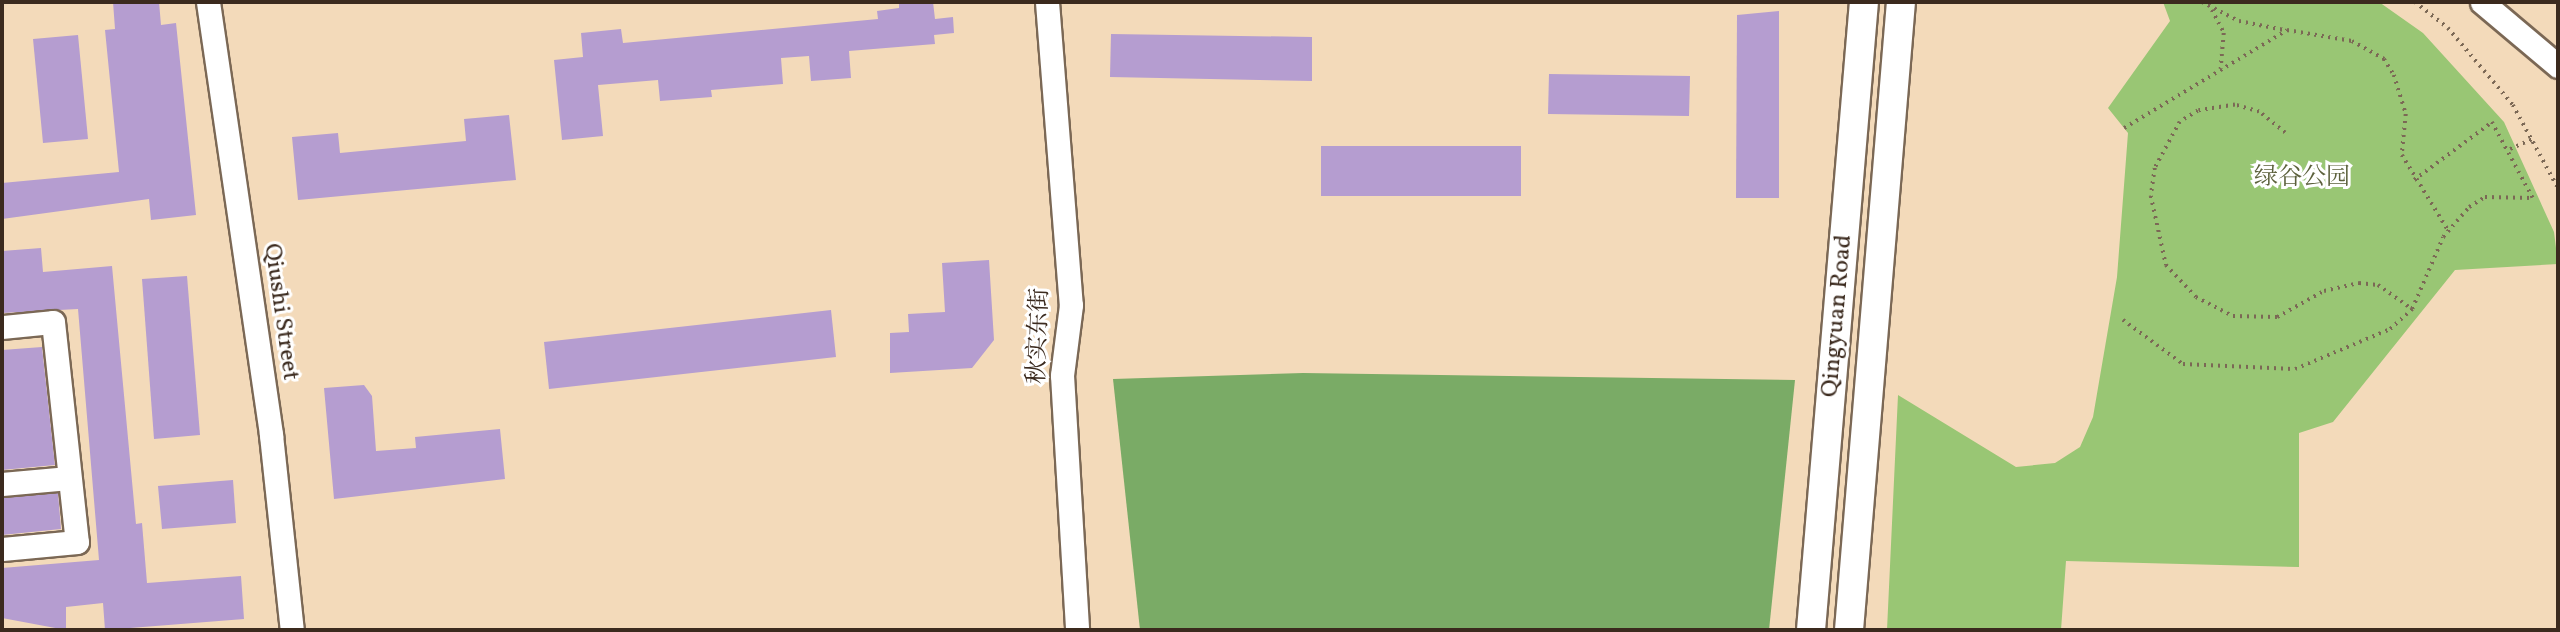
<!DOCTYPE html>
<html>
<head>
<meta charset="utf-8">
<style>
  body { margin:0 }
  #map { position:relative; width:2560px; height:632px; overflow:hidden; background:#f3daba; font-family:Vollkorn,"Noto Serif SC",serif }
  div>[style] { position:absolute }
  .green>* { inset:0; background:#99c674 }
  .forest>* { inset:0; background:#7aab66 }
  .building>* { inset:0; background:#b59dd0 }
  .path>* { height:3.5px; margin-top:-1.75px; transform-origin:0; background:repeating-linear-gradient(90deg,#7b6855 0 2px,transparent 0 7px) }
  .roads { filter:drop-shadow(2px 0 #7b6855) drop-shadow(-2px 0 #7b6855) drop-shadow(0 2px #7b6855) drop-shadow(0 -2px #7b6855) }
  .minor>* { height:23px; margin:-11.5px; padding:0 11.5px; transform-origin:11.5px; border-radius:11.5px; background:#fff }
  .major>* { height:28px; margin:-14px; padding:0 14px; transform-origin:14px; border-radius:14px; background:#fff }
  span { translate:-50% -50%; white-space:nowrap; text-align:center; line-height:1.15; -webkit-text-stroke:6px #fff; paint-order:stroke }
  .park-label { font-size:24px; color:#5c613c }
  .street-label { font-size:24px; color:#3b2a1e }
  .frame { position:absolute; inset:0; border:4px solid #3b2a1e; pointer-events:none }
</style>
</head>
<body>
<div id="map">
  <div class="green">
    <i style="clip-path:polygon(2163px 2px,2379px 2px,2423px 33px,2504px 122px,2554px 232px,2558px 264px,2455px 270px,2333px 422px,2299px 433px,2299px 567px,2066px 561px,2061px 630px,1887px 630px,1898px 395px,2016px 467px,2055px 463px,2080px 447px,2093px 417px,2117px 277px,2128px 133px,2108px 108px,2170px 21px)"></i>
  </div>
  <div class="forest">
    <i style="clip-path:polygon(1303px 373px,1795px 380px,1769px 630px,1140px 630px,1113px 379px)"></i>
  </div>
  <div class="building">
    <i style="clip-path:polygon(113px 2px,159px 2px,161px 25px,176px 23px,196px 215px,151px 220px,149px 199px,2px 219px,2px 183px,119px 172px,105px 30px,115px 29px)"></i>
    <i style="clip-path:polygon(899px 2px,933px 2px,935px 19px,953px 17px,954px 33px,934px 35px,935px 44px,849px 51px,851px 78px,811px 81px,809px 56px,781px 58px,783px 84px,711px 90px,712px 97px,660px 101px,658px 80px,598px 85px,603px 136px,562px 140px,554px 60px,583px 57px,581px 33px,621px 29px,623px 43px,878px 19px,877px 11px,899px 8px)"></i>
    <i style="clip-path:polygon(1779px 11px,1779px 198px,1736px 198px,1737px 15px)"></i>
    <i style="clip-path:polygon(1111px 34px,1312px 37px,1312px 81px,1110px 77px)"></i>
    <i style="clip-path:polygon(78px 35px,88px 139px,43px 143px,33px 39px)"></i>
    <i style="clip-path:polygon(1549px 74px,1690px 76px,1689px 116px,1548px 114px)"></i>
    <i style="clip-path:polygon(509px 115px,516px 180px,298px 200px,292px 137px,338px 133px,340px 153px,466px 141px,464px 119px)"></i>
    <i style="clip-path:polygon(1321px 146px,1521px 146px,1521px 196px,1321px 196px)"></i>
    <i style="clip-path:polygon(41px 248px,43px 272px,112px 266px,136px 524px,142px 523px,147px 583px,241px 576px,244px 619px,105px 630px,103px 603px,66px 607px,66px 630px,2px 618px,2px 568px,99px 560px,78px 309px,2px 313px,2px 251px)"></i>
    <i style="clip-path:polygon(989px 260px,994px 340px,972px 368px,890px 373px,890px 333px,909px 332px,908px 314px,945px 312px,942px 263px)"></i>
    <i style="clip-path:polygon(187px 276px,200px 435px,154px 439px,142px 279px)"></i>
    <i style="clip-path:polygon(831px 310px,836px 357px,549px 389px,544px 342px)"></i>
    <i style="clip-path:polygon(42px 347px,55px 465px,2px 470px,2px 350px)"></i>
    <i style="clip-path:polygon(364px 385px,372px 396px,376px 451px,416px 448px,415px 437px,500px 429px,505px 479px,334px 499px,324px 388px)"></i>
    <i style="clip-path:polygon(233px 480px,236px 523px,162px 529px,158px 486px)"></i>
    <i style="clip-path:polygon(58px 493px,61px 529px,2px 535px,2px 498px)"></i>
  </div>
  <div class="path">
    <i style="left:2202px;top:2px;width:42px;rotate:27.2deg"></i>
    <i style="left:2239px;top:21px;width:46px;rotate:11.3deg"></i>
    <i style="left:2415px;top:2px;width:42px;rotate:38.2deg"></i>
    <i style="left:2448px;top:28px;width:101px;rotate:49.8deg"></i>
    <i style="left:2513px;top:105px;width:94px;rotate:61.5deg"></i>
    <i style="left:2212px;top:10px;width:26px;rotate:62deg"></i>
    <i style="left:2224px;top:33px;width:36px;rotate:95deg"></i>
    <i style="left:2124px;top:128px;width:190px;rotate:-31deg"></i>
    <i style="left:2287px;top:30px;width:66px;rotate:9.6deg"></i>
    <i style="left:2352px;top:41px;width:37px;rotate:29deg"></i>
    <i style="left:2384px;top:59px;width:19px;rotate:58deg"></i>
    <i style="left:2394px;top:75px;width:41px;rotate:72.9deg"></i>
    <i style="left:2406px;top:114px;width:41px;rotate:95.6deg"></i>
    <i style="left:2402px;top:155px;width:88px;rotate:58.5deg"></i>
    <i style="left:2285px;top:133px;width:33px;rotate:-141deg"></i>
    <i style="left:2259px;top:112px;width:25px;rotate:-164deg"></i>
    <i style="left:2235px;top:105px;width:37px;rotate:171deg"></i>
    <i style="left:2198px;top:111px;width:21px;rotate:149deg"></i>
    <i style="left:2180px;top:122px;width:52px;rotate:118.5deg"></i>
    <i style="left:2155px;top:168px;width:28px;rotate:98deg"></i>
    <i style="left:2151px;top:196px;width:71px;rotate:77.7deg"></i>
    <i style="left:2166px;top:265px;width:44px;rotate:46.8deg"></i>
    <i style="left:2196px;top:297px;width:42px;rotate:27.2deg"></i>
    <i style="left:2233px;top:316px;width:44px;rotate:1.3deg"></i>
    <i style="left:2277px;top:317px;width:54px;rotate:-29deg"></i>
    <i style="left:2324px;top:291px;width:36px;rotate:-13deg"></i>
    <i style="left:2359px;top:283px;width:19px;rotate:6deg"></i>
    <i style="left:2378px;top:285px;width:42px;rotate:35.2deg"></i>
    <i style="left:2510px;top:149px;width:24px;rotate:-24deg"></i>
    <i style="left:2414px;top:180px;width:97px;rotate:-36.6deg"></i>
    <i style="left:2492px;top:122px;width:86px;rotate:61.7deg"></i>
    <i style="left:2123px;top:320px;width:74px;rotate:36.3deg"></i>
    <i style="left:2183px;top:364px;width:112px;rotate:2.6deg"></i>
    <i style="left:2295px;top:369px;width:103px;rotate:-22.8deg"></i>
    <i style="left:2390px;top:329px;width:30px;rotate:-42deg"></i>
    <i style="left:2412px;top:309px;width:78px;rotate:-66.7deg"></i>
    <i style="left:2443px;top:237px;width:40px;rotate:-49deg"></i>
    <i style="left:2469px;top:207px;width:19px;rotate:-32deg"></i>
    <i style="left:2485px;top:197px;width:48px;rotate:1.2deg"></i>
  </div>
  <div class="roads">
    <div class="minor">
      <i style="left:208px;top:2px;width:438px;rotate:81.7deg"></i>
      <i style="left:271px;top:435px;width:196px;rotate:83.9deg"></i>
      <i style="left:1047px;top:2px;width:304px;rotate:85.5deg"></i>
      <i style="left:1071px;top:305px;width:71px;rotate:97.3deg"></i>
      <i style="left:1062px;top:375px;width:255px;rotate:86.6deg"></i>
      <i style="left:2482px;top:2px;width:99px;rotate:40.1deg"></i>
      <i style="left:2px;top:327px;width:51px;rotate:-5.6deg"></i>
      <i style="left:53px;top:322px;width:221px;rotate:83.8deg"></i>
      <i style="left:77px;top:542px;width:75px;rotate:174.7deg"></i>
      <i style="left:2px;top:484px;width:67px;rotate:-5.1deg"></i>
    </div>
    <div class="major">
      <i style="left:1811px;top:630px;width:630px;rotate:-85.18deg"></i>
      <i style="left:1849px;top:630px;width:630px;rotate:-85.27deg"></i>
    </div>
  </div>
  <div class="park-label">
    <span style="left:2302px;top:179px">绿谷公园</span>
  </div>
  <div class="street-label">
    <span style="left:280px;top:312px;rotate:82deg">Qiushi Street</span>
    <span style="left:1838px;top:316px;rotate:-85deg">Qingyuan Road</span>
    <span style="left:1040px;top:336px;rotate:-88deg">秋实东街</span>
  </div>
  <div class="frame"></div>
</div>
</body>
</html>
